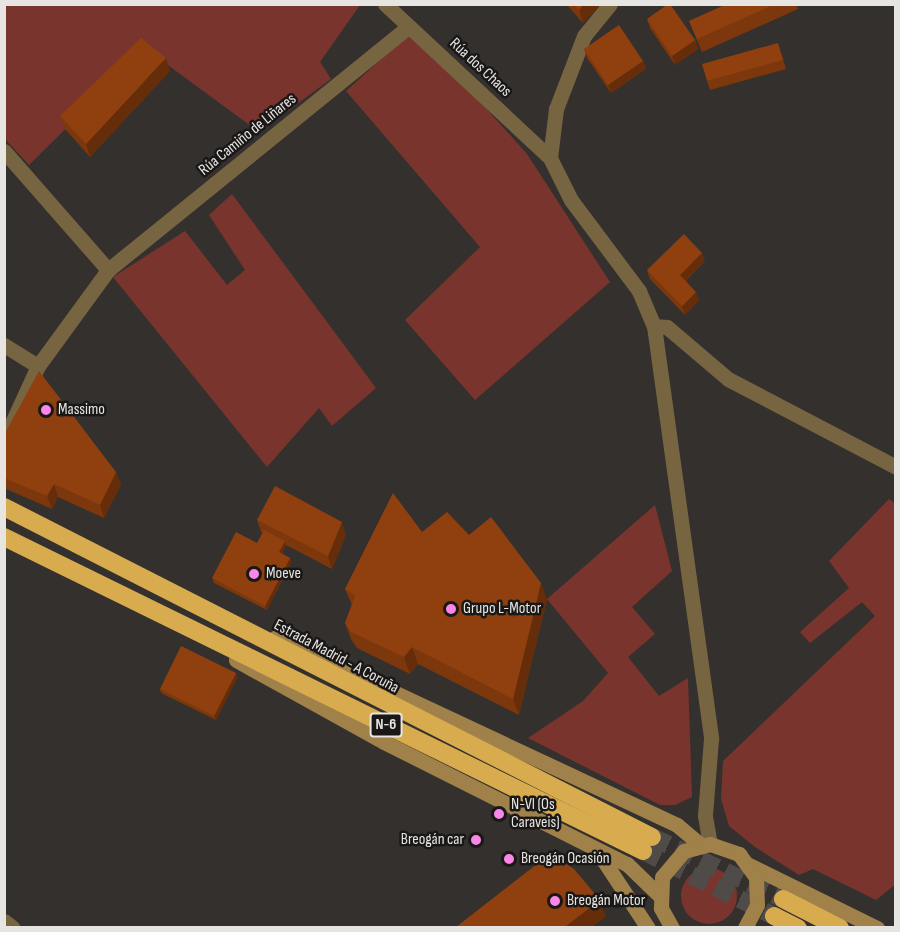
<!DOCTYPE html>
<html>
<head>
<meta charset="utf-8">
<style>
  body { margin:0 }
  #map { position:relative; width:900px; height:932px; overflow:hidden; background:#34302d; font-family:"Sofia Sans Condensed",sans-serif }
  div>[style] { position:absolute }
  .green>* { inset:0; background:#79352d }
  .round { border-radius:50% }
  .highway-tunnel>* { height:18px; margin-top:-9px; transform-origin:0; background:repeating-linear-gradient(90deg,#4f4b48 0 18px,transparent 0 27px) }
  .street>* { height:15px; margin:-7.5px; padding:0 7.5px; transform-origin:7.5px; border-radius:7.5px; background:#776542 }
  .secondary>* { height:15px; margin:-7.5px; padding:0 7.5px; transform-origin:7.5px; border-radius:7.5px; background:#9f8149 }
  .highway>* { height:18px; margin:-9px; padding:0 9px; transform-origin:9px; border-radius:9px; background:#d8ab4e }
  .wall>* { inset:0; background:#7c370d }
  .shaded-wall>* { inset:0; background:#652d0a }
  .building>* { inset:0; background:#90400f }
  .dots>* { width:16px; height:16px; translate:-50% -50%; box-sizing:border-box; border:3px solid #1a1817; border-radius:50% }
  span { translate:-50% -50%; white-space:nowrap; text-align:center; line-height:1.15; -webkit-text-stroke:5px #1a1817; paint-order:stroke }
  .shield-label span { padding:2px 4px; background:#1a1817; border:2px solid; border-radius:4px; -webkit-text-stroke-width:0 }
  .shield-label { font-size:15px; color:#e7e5e2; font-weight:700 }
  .street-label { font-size:16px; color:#e7e5e2 }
  .poi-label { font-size:16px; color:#e7e5e2 }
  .left { translate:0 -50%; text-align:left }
  .right { translate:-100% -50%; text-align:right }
  .frame { position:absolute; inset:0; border:6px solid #e7e5e2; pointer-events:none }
</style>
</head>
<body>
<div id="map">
  <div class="green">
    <i style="clip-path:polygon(5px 5px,360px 5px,320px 62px,331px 79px,259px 132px,146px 49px,29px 165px,5px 139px)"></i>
    <i style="clip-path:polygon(409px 34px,420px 35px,527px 154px,610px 282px,475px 400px,405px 320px,480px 247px,346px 91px)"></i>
    <i style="clip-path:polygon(232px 194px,376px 388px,332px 426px,319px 408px,267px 467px,113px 277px,185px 231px,227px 285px,245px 270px,209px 215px)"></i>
    <i style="clip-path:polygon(889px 499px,896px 504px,896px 884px,876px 900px,813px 869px,799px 875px,755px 847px,729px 826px,721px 799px,723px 761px,875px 616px,862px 602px,810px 643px,800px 632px,849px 588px,829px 561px)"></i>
    <i style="clip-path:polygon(655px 505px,672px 571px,632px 607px,655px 634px,628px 657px,659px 696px,688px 678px,692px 797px,675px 805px,660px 805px,528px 738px,583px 701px,608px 673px,547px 599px)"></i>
    <i class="round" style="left:681px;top:868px;width:56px;height:56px"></i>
  </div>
  <div class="highway-tunnel">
    <i style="left:652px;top:837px;width:145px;rotate:25.3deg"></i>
    <i style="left:643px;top:851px;width:146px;rotate:26.4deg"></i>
  </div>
  <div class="street">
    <i style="left:385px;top:4px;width:226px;rotate:43deg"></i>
    <i style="left:610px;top:4px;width:41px;rotate:129.1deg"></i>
    <i style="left:584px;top:36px;width:78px;rotate:111deg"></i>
    <i style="left:556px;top:109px;width:49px;rotate:97deg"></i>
    <i style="left:550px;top:158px;width:47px;rotate:63.4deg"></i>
    <i style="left:571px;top:200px;width:114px;rotate:53.2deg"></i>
    <i style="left:639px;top:291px;width:38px;rotate:67deg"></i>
    <i style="left:654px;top:326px;width:417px;rotate:82.1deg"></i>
    <i style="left:711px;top:739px;width:77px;rotate:94.5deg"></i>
    <i style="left:705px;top:816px;width:28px;rotate:80deg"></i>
    <i style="left:4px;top:151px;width:158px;rotate:48.8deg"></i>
    <i style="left:654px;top:326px;width:13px;rotate:4deg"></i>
    <i style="left:667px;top:327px;width:80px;rotate:40.4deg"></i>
    <i style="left:728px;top:379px;width:190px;rotate:27.6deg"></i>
    <i style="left:4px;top:345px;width:40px;rotate:32deg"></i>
    <i style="left:4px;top:440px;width:81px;rotate:-65.3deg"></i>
    <i style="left:38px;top:366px;width:119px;rotate:-53.9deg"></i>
    <i style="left:108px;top:270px;width:387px;rotate:-39deg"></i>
    <i style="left:4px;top:921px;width:11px;rotate:38deg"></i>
  </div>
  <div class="secondary">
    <i style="left:276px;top:637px;width:443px;rotate:25.1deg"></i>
    <i style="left:677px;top:825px;width:31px;rotate:40deg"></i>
    <i style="left:236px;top:660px;width:169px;rotate:29deg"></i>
    <i style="left:384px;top:742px;width:272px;rotate:26.7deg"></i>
    <i style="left:627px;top:864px;width:45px;rotate:44.1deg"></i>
    <i style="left:598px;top:852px;width:91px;rotate:56.7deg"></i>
    <i style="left:749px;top:865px;width:143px;rotate:26.2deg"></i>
    <i style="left:672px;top:928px;width:23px;rotate:-119deg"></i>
    <i style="left:661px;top:908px;width:31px;rotate:-88deg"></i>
    <i style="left:662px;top:877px;width:34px;rotate:-50deg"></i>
    <i style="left:684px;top:851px;width:27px;rotate:-15deg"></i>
    <i style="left:710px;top:844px;width:31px;rotate:19deg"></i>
    <i style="left:739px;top:854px;width:29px;rotate:54deg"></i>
    <i style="left:756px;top:877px;width:28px;rotate:88deg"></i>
    <i style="left:757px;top:905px;width:26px;rotate:118deg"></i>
  </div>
  <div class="highway">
    <i style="left:4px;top:507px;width:727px;rotate:26.99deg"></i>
    <i style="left:4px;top:537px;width:712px;rotate:26.17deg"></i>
    <i style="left:783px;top:899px;width:64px;rotate:27deg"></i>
    <i style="left:774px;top:916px;width:27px;rotate:27deg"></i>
  </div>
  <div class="wall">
    <i style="clip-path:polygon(566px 4px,601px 4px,583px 23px)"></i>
    <i style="clip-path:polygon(727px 4px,796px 4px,798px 9px,702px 52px,689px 21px)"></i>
    <i style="clip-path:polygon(647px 19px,695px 40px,698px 49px,675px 65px,650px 28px)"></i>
    <i style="clip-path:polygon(584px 49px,643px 61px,646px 69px,611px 93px,587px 58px)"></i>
    <i style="clip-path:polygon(781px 52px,786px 69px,710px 90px,707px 81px)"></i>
    <i style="clip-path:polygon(170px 71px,90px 157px,65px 129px,60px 116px)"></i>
    <i style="clip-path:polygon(705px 261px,686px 281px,699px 300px,685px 315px,650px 279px,647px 270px)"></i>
    <i style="clip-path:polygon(4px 435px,116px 472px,121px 485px,104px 518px,58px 497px,52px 509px,4px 488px)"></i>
    <i style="clip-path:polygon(257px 520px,346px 535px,332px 569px,286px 545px,282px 554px,290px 558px,291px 562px,267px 610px,214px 583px,212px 578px,257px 543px,263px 533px,261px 532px)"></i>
    <i style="clip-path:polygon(469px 535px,547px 599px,519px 715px,418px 664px,410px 674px,357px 648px,351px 639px,345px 623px,352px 605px,345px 589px)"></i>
    <i style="clip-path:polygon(236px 673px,237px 678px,216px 720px,161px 693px,160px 689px)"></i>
  </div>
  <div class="shaded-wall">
    <i style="clip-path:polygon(584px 4px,601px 4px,583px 23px,579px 10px)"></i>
    <i style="clip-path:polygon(695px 40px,698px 49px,675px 65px,672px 56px)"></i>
    <i style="clip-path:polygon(166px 58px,170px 71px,90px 157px,86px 144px)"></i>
    <i style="clip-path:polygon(643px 61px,646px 69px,611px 93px,608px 85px)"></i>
    <i style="clip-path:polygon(702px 253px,705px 261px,683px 283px,680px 275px)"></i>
    <i style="clip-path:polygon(696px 292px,699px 300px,685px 315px,682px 306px)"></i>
    <i style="clip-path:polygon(116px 472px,121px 485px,104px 518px,100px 505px)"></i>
    <i style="clip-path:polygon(54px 484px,58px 497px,52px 509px,47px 496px)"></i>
    <i style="clip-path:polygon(342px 522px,346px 535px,332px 569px,328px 556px)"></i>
    <i style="clip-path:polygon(285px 541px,286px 545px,280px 557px,279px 552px)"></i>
    <i style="clip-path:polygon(290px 558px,291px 562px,267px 610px,265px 606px)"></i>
    <i style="clip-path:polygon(541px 583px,547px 599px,519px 715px,513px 699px)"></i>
    <i style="clip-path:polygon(412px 647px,418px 664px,410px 674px,404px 657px)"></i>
    <i style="clip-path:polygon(236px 673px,237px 678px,216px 720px,214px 716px)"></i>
    <i style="clip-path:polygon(600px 900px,606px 917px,592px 927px,565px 927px)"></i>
  </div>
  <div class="building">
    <i style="clip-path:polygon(573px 4px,584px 4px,579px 10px)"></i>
    <i style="clip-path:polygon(668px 4px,670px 4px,695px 40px,672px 56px,647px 19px)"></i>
    <i style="clip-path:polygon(727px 4px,775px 4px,697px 39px,689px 21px)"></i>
    <i style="clip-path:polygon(619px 25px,643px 61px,608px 85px,584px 49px)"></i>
    <i style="clip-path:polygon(141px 38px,166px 58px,86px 144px,60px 116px)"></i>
    <i style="clip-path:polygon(778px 43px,783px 60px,707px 81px,702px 64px)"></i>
    <i style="clip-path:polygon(684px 234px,702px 253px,680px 275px,696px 292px,682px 306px,647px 270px)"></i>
    <i style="clip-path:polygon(39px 371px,116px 472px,100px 505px,54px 484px,47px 496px,4px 478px,4px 435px)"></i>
    <i style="clip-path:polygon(275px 486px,342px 522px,328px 556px,257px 520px)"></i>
    <i style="clip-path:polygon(393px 493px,422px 532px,447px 512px,469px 535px,491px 517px,541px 583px,513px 699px,412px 647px,404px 657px,351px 632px,345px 623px,355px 596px,345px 589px)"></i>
    <i style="clip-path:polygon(264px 530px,285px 541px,279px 552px,290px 558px,265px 606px,212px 578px,236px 532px,257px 543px)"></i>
    <i style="clip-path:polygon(181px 646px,236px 673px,214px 716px,160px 689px)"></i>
    <i style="clip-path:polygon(550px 854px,574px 869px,600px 900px,565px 927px,456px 927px)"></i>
  </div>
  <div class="dots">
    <i style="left:46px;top:410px;background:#fa87e7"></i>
    <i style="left:254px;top:574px;background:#fa87e7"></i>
    <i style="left:451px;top:609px;background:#fa87e7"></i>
    <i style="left:499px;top:814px;background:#fa87e7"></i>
    <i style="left:476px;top:840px;background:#fa87e7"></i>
    <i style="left:509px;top:859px;background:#fa87e7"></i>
    <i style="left:555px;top:901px;background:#fa87e7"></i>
  </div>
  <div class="shield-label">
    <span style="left:386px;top:725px">N-6</span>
  </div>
  <div class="street-label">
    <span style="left:480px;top:68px;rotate:43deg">Rúa dos Chaos</span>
    <span style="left:248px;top:135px;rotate:-39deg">Rúa Camiño de Liñares</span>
    <span style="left:336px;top:657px;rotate:28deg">Estrada Madrid - A Coruña</span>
  </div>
  <div class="poi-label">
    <span class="left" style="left:58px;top:410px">Massimo</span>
    <span class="left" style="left:266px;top:574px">Moeve</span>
    <span class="left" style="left:463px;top:609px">Grupo L-Motor</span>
    <span class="left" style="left:511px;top:814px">N-VI (Os<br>Caraveis)</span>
    <span class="right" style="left:464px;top:840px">Breogán car</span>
    <span class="left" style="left:521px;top:859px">Breogán Ocasión</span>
    <span class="left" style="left:567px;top:901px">Breogán Motor</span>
  </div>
  <div class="frame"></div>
</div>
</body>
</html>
